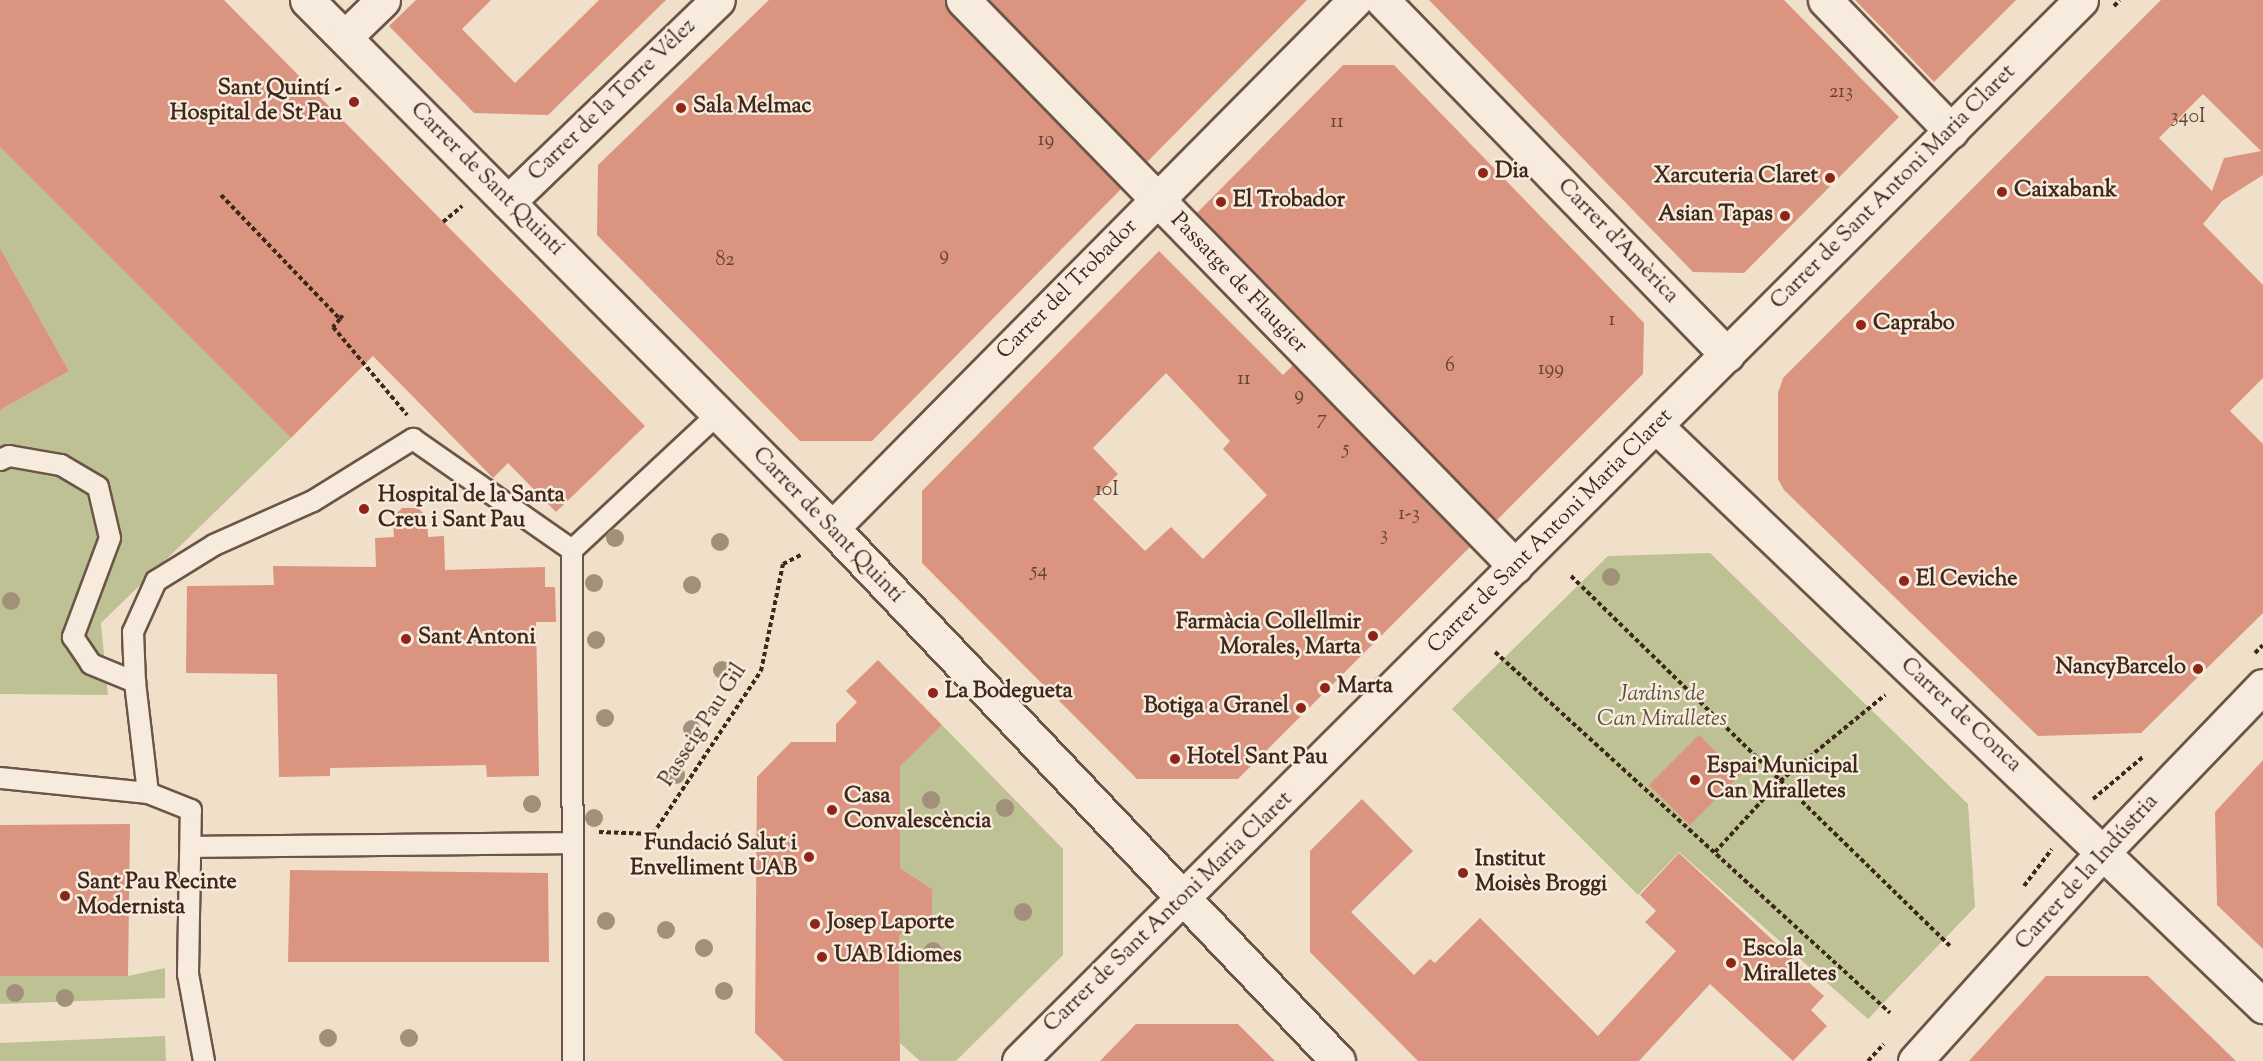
<!DOCTYPE html>
<html>
<head>
<meta charset="utf-8">
<style>
  body { margin:0 }
  #map { position:relative; width:2263px; height:1061px; overflow:hidden; background:#f1e0c9; font-family:"Sorts Mill Goudy",serif }
  div>[style] { position:absolute }
  .green>* { inset:0; background:#bec194 }
  .building>* { inset:0; background:#da947f }
  .path>* { height:4px; margin-top:-2px; transform-origin:0; background:repeating-linear-gradient(90deg,#40271b 0 4.5px,transparent 0 7.5px) }
  .roads { filter:drop-shadow(2px 0 #6c5546) drop-shadow(-2px 0 #6c5546) drop-shadow(0 2px #6c5546) drop-shadow(0 -2px #6c5546) }
  .service>* { height:20px; margin:-10px; padding:0 10px; transform-origin:10px; border-radius:10px; background:#f6ebdc }
  .minor>* { height:33px; margin:-16.5px; padding:0 16.5px; transform-origin:16.5px; border-radius:16.5px; background:#f6ebdc }
  .secondary>* { height:33px; margin:-16.5px; padding:0 16.5px; transform-origin:16.5px; border-radius:16.5px; background:#f6ebdc }
  .trees>* { width:18px; height:18px; margin:-9px; border-radius:50%; background:#a1907a }
  .dots>* { width:16px; height:16px; translate:-50% -50%; box-sizing:border-box; border:3px solid #f6ebdc; border-radius:50% }
  span { translate:-50% -50%; white-space:nowrap; text-align:center; line-height:1.15; -webkit-text-stroke:5px #f6ebdc; paint-order:stroke }
  .number-label { font-size:20px; color:#664234 }
  .number-label span { -webkit-text-stroke-width:0 }
  .poi-label { font-size:22px; color:#40271b; font-weight:700 }
  .right { translate:-100% -50%; text-align:right }
  .left { translate:0 -50%; text-align:left }
  .street-label { font-size:22px; color:#40271b }
  .park-label { font-size:22px; color:#604e39; font-style:italic }
</style>
</head>
<body>
<div id="map">
  <div class="green">
    <i style="clip-path:polygon(0 147px,291px 438px,101px 623px,108px 695px,0 694px,0 410px,69px 371px,0 248px)"></i>
    <i style="clip-path:polygon(1710px 553px,1968px 804px,1975px 907px,1868px 1019px,1679px 852px,1638px 895px,1452px 709px,1608px 556px)"></i>
    <i style="clip-path:polygon(942px 725px,1063px 849px,1063px 955px,956px 1061px,920px 1061px,900px 1043px,899px 935px,932px 916px,932px 889px,900px 868px,900px 762px)"></i>
    <i style="clip-path:polygon(165px 968px,165px 998px,0 1004px,0 975px,128px 976px)"></i>
    <i style="clip-path:polygon(165px 1036px,166px 1061px,0 1061px,0 1043px)"></i>
  </div>
  <div class="building">
    <i style="clip-path:polygon(0 0,224px 0,645px 426px,556px 512px,508px 463px,493px 478px,373px 356px,291px 438px,0 147px)"></i>
    <i style="clip-path:polygon(416px 0,491px 0,462px 29px,515px 83px,599px 0,666px 0,548px 115px,474px 113px,389px 26px)"></i>
    <i style="clip-path:polygon(769px 0,945px 0,950px 13px,1121px 189px,872px 441px,800px 441px,597px 235px,598px 165px)"></i>
    <i style="clip-path:polygon(989px 0,1307px 0,1147px 162px)"></i>
    <i style="clip-path:polygon(1429px 0,1784px 0,1899px 117px,1744px 273px,1693px 272px)"></i>
    <i style="clip-path:polygon(1855px 0,2016px 0,1934px 82px)"></i>
    <i style="clip-path:polygon(evenodd,2161px 0,2263px 0,2263px 175px,2222px 201px,2203px 224px,2263px 285px,2263px 378px,2230px 411px,2263px 444px,2263px 613px,2141px 733px,2038px 736px,1784px 490px,1778px 479px,1778px 393px,1783px 378px,2161px 0,2203px 94px,2261px 151px,2224px 158px,2212px 191px,2159px 138px,2203px 94px)"></i>
    <i style="clip-path:polygon(1343px 65px,1394px 65px,1644px 323px,1643px 374px,1497px 520px,1197px 213px)"></i>
    <i style="clip-path:polygon(0 248px,69px 371px,0 410px)"></i>
    <i style="clip-path:polygon(evenodd,1159px 251px,1283px 375px,1293px 365px,1470px 547px,1238px 779px,1137px 779px,922px 563px,922px 491px,1159px 251px,1166px 373px,1230px 441px,1223px 449px,1267px 495px,1203px 559px,1171px 527px,1145px 551px,1093px 499px,1118px 474px,1093px 448px,1166px 373px)"></i>
    <i style="clip-path:polygon(402px 508px,418px 508px,427px 517px,428px 537px,444px 536px,445px 570px,545px 567px,545px 587px,555px 587px,556px 622px,536px 622px,539px 776px,487px 777px,486px 765px,330px 768px,330px 776px,279px 777px,277px 674px,186px 673px,187px 586px,274px 585px,273px 566px,376px 567px,375px 538px,394px 537px,393px 517px)"></i>
    <i style="clip-path:polygon(878px 660px,942px 725px,900px 766px,900px 868px,932px 889px,932px 919px,899px 935px,900px 1061px,784px 1061px,755px 1033px,757px 777px,791px 742px,836px 742px,836px 724px,857px 702px,846px 691px)"></i>
    <i style="clip-path:polygon(1699px 735px,1740px 775px,1690px 825px,1649px 785px)"></i>
    <i style="clip-path:polygon(2263px 760px,2263px 949px,2217px 905px,2215px 812px)"></i>
    <i style="clip-path:polygon(1362px 799px,1413px 851px,1351px 912px,1414px 975px,1430px 959px,1435px 963px,1480px 918px,1598px 1036px,1676px 951px,1645px 922px,1656px 911px,1640px 895px,1679px 853px,1810px 975px,1806px 980px,1824px 996px,1811px 1010px,1827px 1026px,1793px 1061px,1710px 984px,1639px 1061px,1418px 1061px,1310px 952px,1310px 851px)"></i>
    <i style="clip-path:polygon(130px 824px,128px 976px,0 976px,0 825px)"></i>
    <i style="clip-path:polygon(290px 870px,548px 873px,549px 962px,288px 962px)"></i>
    <i style="clip-path:polygon(2046px 976px,2148px 976px,2236px 1061px,1969px 1061px)"></i>
    <i style="clip-path:polygon(1136px 1024px,1238px 1024px,1275px 1061px,1100px 1061px)"></i>
  </div>
  <div class="path">
    <i style="left:2114px;top:6px;width:8px;rotate:-45deg"></i>
    <i style="left:221px;top:195px;width:172px;rotate:46.2deg"></i>
    <i style="left:340px;top:319px;width:11px;rotate:131deg"></i>
    <i style="left:333px;top:327px;width:115px;rotate:49.9deg"></i>
    <i style="left:443px;top:222px;width:25px;rotate:-40deg"></i>
    <i style="left:340px;top:319px;width:7px;rotate:-56deg"></i>
    <i style="left:1571px;top:576px;width:530px;rotate:44.31deg"></i>
    <i style="left:1495px;top:652px;width:535px;rotate:42.42deg"></i>
    <i style="left:2255px;top:653px;width:11px;rotate:-45deg"></i>
    <i style="left:2093px;top:799px;width:67px;rotate:-40.1deg"></i>
    <i style="left:599px;top:832px;width:54px;rotate:2.1deg"></i>
    <i style="left:653px;top:834px;width:196px;rotate:-56.5deg"></i>
    <i style="left:761px;top:671px;width:109px;rotate:-78.4deg"></i>
    <i style="left:783px;top:564px;width:22px;rotate:-27deg"></i>
    <i style="left:1715px;top:852px;width:96px;rotate:-47.5deg"></i>
    <i style="left:1780px;top:781px;width:136px;rotate:-39.3deg"></i>
    <i style="left:2024px;top:886px;width:46px;rotate:-52.9deg"></i>
    <i style="left:1868px;top:1061px;width:23px;rotate:-47deg"></i>
  </div>
  <div class="roads">
    <div class="service">
      <i style="left:0;top:460px;width:10px;rotate:-24deg"></i>
      <i style="left:9px;top:456px;width:53px;rotate:9.8deg"></i>
      <i style="left:61px;top:465px;width:43px;rotate:30.7deg"></i>
      <i style="left:98px;top:487px;width:52px;rotate:76.8deg"></i>
      <i style="left:110px;top:538px;width:106px;rotate:110.5deg"></i>
      <i style="left:73px;top:637px;width:32px;rotate:56deg"></i>
      <i style="left:91px;top:664px;width:48px;rotate:22.2deg"></i>
      <i style="left:0;top:778px;width:149px;rotate:5.8deg"></i>
      <i style="left:191px;top:847px;width:382px;rotate:-0.6deg"></i>
      <i style="left:204px;top:1061px;width:88px;rotate:-100.4deg"></i>
      <i style="left:188px;top:974px;width:164px;rotate:-89deg"></i>
      <i style="left:191px;top:810px;width:46px;rotate:-158.4deg"></i>
      <i style="left:148px;top:793px;width:112px;rotate:-96.7deg"></i>
      <i style="left:135px;top:682px;width:50px;rotate:-92.3deg"></i>
      <i style="left:133px;top:632px;width:56px;rotate:-65.7deg"></i>
      <i style="left:156px;top:581px;width:68px;rotate:-31.8deg"></i>
      <i style="left:214px;top:545px;width:108px;rotate:-24deg"></i>
      <i style="left:313px;top:501px;width:118px;rotate:-31.8deg"></i>
      <i style="left:413px;top:439px;width:194px;rotate:34.9deg"></i>
      <i style="left:573px;top:1061px;width:511px;rotate:-90.11deg"></i>
      <i style="left:572px;top:550px;width:200px;rotate:-43deg"></i>
    </div>
    <div class="minor">
      <i style="left:307px;top:0;width:745px;rotate:45.16deg"></i>
      <i style="left:832px;top:528px;width:735px;rotate:46.49deg"></i>
      <i style="left:963px;top:0;width:791px;rotate:45.72deg"></i>
      <i style="left:1382px;top:0;width:495px;rotate:45.8deg"></i>
      <i style="left:1825px;top:0;width:182px;rotate:46.1deg"></i>
      <i style="left:345px;top:37px;width:53px;rotate:-44.2deg"></i>
      <i style="left:508px;top:202px;width:291px;rotate:-43.9deg"></i>
      <i style="left:1656px;top:426px;width:840px;rotate:43.7deg"></i>
      <i style="left:832px;top:528px;width:743px;rotate:-45.27deg"></i>
    </div>
    <div class="secondary">
      <i style="left:1019px;top:1061px;width:1501px;rotate:-44.97deg"></i>
      <i style="left:1915px;top:1061px;width:283px;rotate:-48deg"></i>
      <i style="left:2104px;top:851px;width:229px;rotate:-46.1deg"></i>
    </div>
  </div>
  <div class="trees">
    <i style="left:615px;top:538px"></i>
    <i style="left:720px;top:542px"></i>
    <i style="left:1611px;top:577px"></i>
    <i style="left:594px;top:583px"></i>
    <i style="left:692px;top:585px"></i>
    <i style="left:11px;top:601px"></i>
    <i style="left:596px;top:640px"></i>
    <i style="left:722px;top:670px"></i>
    <i style="left:605px;top:718px"></i>
    <i style="left:692px;top:729px"></i>
    <i style="left:676px;top:775px"></i>
    <i style="left:931px;top:800px"></i>
    <i style="left:532px;top:804px"></i>
    <i style="left:1005px;top:808px"></i>
    <i style="left:594px;top:818px"></i>
    <i style="left:1023px;top:912px"></i>
    <i style="left:606px;top:921px"></i>
    <i style="left:666px;top:930px"></i>
    <i style="left:704px;top:948px"></i>
    <i style="left:933px;top:951px"></i>
    <i style="left:724px;top:991px"></i>
    <i style="left:15px;top:993px"></i>
    <i style="left:65px;top:998px"></i>
    <i style="left:328px;top:1038px"></i>
    <i style="left:409px;top:1038px"></i>
  </div>
  <div class="dots">
    <i style="left:354px;top:102px;background:#8f2418"></i>
    <i style="left:681px;top:108px;background:#8f2418"></i>
    <i style="left:1483px;top:173px;background:#8f2418"></i>
    <i style="left:1830px;top:178px;background:#8f2418"></i>
    <i style="left:2002px;top:192px;background:#8f2418"></i>
    <i style="left:1221px;top:202px;background:#8f2418"></i>
    <i style="left:1785px;top:216px;background:#8f2418"></i>
    <i style="left:1861px;top:325px;background:#8f2418"></i>
    <i style="left:364px;top:509px;background:#8f2418"></i>
    <i style="left:1904px;top:581px;background:#8f2418"></i>
    <i style="left:1373px;top:636px;background:#8f2418"></i>
    <i style="left:406px;top:639px;background:#8f2418"></i>
    <i style="left:2198px;top:669px;background:#8f2418"></i>
    <i style="left:1325px;top:688px;background:#8f2418"></i>
    <i style="left:933px;top:693px;background:#8f2418"></i>
    <i style="left:1301px;top:708px;background:#8f2418"></i>
    <i style="left:1175px;top:759px;background:#8f2418"></i>
    <i style="left:1695px;top:780px;background:#8f2418"></i>
    <i style="left:832px;top:810px;background:#8f2418"></i>
    <i style="left:809px;top:857px;background:#8f2418"></i>
    <i style="left:1463px;top:873px;background:#8f2418"></i>
    <i style="left:65px;top:896px;background:#8f2418"></i>
    <i style="left:815px;top:924px;background:#8f2418"></i>
    <i style="left:822px;top:957px;background:#8f2418"></i>
    <i style="left:1731px;top:963px;background:#8f2418"></i>
  </div>
  <div class="number-label">
    <span style="left:1841px;top:92px">213</span>
    <span style="left:2188px;top:117px">340I</span>
    <span style="left:1337px;top:122px">11</span>
    <span style="left:1046px;top:140px">19</span>
    <span style="left:944px;top:255px">9</span>
    <span style="left:725px;top:260px">82</span>
    <span style="left:1612px;top:320px">1</span>
    <span style="left:1450px;top:366px">6</span>
    <span style="left:1551px;top:369px">199</span>
    <span style="left:1244px;top:379px">11</span>
    <span style="left:1299px;top:395px">9</span>
    <span style="left:1322px;top:419px">7</span>
    <span style="left:1346px;top:449px">5</span>
    <span style="left:1107px;top:490px">10I</span>
    <span style="left:1409px;top:514px">1-3</span>
    <span style="left:1384px;top:535px">3</span>
    <span style="left:1039px;top:571px">54</span>
  </div>
  <div class="poi-label">
    <span class="right" style="left:342px;top:102px">Sant Quintí -<br>Hospital de St Pau</span>
    <span class="left" style="left:693px;top:108px">Sala Melmac</span>
    <span class="left" style="left:1495px;top:173px">Dia</span>
    <span class="right" style="left:1818px;top:178px">Xarcuteria Claret</span>
    <span class="left" style="left:2014px;top:192px">Caixabank</span>
    <span class="left" style="left:1233px;top:202px">El Trobador</span>
    <span class="right" style="left:1773px;top:216px">Asian Tapas</span>
    <span class="left" style="left:1873px;top:325px">Caprabo</span>
    <span class="left" style="left:378px;top:509px">Hospital de la Santa<br>Creu i Sant Pau</span>
    <span class="left" style="left:1916px;top:581px">El Ceviche</span>
    <span class="right" style="left:1361px;top:636px">Farmàcia Collellmir<br>Morales, Marta</span>
    <span class="left" style="left:418px;top:639px">Sant Antoni</span>
    <span class="right" style="left:2186px;top:669px">NancyBarcelo</span>
    <span class="left" style="left:1337px;top:688px">Marta</span>
    <span class="left" style="left:945px;top:693px">La Bodegueta</span>
    <span class="right" style="left:1289px;top:708px">Botiga a Granel</span>
    <span class="left" style="left:1187px;top:759px">Hotel Sant Pau</span>
    <span class="left" style="left:1707px;top:780px">Espai Municipal<br>Can Miralletes</span>
    <span class="left" style="left:844px;top:810px">Casa<br>Convalescència</span>
    <span class="right" style="left:797px;top:857px">Fundació Salut i<br>Envelliment UAB</span>
    <span class="left" style="left:1475px;top:873px">Institut<br>Moisès Broggi</span>
    <span class="left" style="left:77px;top:896px">Sant Pau Recinte<br>Modernista</span>
    <span class="left" style="left:827px;top:924px">Josep Laporte</span>
    <span class="left" style="left:1743px;top:963px">Escola<br>Miralletes</span>
    <span class="left" style="left:834px;top:957px">UAB Idiomes</span>
  </div>
  <div class="street-label">
    <span style="left:613px;top:101px;rotate:-44deg">Carrer de la Torre Vélez</span>
    <span style="left:486px;top:180px;rotate:45deg">Carrer de Sant Quintí</span>
    <span style="left:1894px;top:188px;rotate:-45deg">Carrer de Sant Antoni Maria Claret</span>
    <span style="left:1617px;top:242px;rotate:46deg">Carrer d'Amèrica</span>
    <span style="left:1238px;top:284px;rotate:46deg">Passatge de Flaugier</span>
    <span style="left:1068px;top:290px;rotate:-45deg">Carrer del Trobador</span>
    <span style="left:827px;top:526px;rotate:46deg">Carrer de Sant Quintí</span>
    <span style="left:1551px;top:532px;rotate:-45deg">Carrer de Sant Antoni Maria Claret</span>
    <span style="left:1960px;top:716px;rotate:43deg">Carrer de Conca</span>
    <span style="left:704px;top:726px;rotate:-57deg">Passeig Pau Gil</span>
    <span style="left:2088px;top:873px;rotate:-48deg">Carrer de la Indústria</span>
    <span style="left:1169px;top:913px;rotate:-44deg">Carrer de Sant Antoni Maria Claret</span>
  </div>
  <div class="park-label">
    <span style="left:1662px;top:708px">Jardins de<br>Can Miralletes</span>
  </div>
</div>
</body>
</html>
